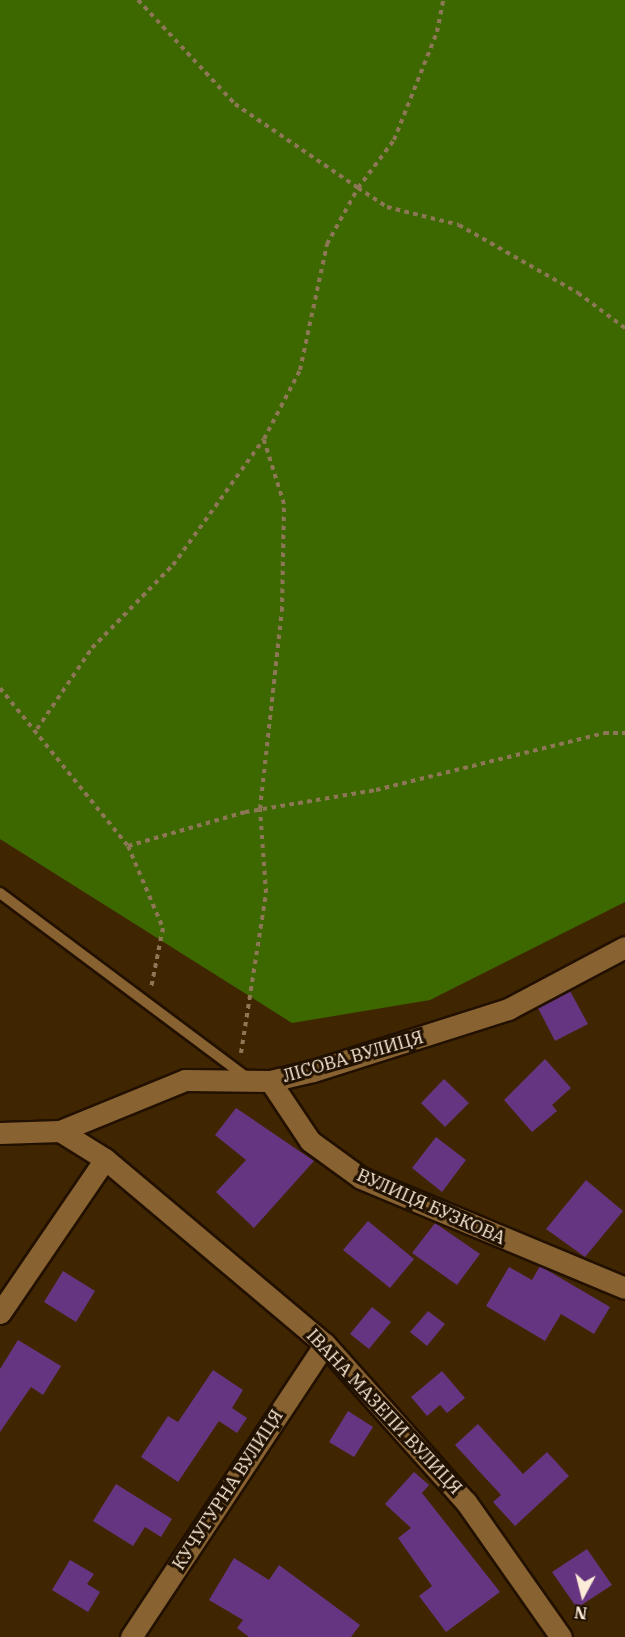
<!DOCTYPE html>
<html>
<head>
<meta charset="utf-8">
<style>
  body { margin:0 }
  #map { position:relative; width:625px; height:1637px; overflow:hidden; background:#402600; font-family:"IBM Plex Serif",serif }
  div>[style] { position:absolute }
  .forest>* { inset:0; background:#3d6800 }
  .building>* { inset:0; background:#663581 }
  .path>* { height:4px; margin-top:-2px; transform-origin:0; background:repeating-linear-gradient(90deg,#8d7757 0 4.5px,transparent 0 9px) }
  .roads { filter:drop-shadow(2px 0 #221000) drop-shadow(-2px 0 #221000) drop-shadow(0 2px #221000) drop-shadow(0 -2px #221000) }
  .lane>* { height:10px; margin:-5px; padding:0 5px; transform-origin:5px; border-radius:5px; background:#886230 }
  .street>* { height:21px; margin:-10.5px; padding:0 10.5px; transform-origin:10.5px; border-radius:10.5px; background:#886230 }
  span { translate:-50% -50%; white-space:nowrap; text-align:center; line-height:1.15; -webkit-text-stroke:6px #201100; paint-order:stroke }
  .street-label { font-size:18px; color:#fcebd6 }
  .north { position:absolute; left:553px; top:1565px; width:60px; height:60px; -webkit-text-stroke:4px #201100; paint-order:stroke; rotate:187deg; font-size:16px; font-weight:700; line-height:24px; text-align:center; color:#fcebd6 }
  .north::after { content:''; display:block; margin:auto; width:21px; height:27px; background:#fcebd6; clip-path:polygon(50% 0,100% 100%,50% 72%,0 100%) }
</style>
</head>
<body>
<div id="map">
  <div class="forest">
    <i style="clip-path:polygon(0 0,625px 0,625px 902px,430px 1000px,292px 1023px,0 839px)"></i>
  </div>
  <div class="building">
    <i style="clip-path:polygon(570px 991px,588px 1024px,555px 1041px,538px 1008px)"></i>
    <i style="clip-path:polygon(545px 1059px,571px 1088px,552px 1105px,557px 1111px,532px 1132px,504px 1100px)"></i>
    <i style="clip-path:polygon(444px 1079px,469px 1103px,445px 1127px,421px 1103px)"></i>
    <i style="clip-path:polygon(236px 1108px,314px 1161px,254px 1228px,216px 1192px,246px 1160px,215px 1135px)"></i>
    <i style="clip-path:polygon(436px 1137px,466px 1160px,442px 1192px,412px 1168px)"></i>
    <i style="clip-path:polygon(586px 1180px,623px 1211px,585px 1257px,546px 1229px)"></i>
    <i style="clip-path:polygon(368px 1221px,414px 1259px,390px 1288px,343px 1250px)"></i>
    <i style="clip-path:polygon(435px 1223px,480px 1254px,457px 1285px,412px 1253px)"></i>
    <i style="clip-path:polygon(540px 1266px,610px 1307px,594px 1334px,561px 1314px,545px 1341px,486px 1306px,509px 1267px,532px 1280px)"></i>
    <i style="clip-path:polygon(63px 1271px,95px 1291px,76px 1322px,44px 1302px)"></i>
    <i style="clip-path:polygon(372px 1307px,391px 1322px,369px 1349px,350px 1334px)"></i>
    <i style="clip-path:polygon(428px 1311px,445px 1324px,427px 1346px,410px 1332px)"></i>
    <i style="clip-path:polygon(18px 1340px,61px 1366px,43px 1395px,31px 1387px,0 1432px,0 1369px)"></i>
    <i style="clip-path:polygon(213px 1370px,243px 1390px,232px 1408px,247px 1418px,237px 1433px,219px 1421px,178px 1482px,141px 1457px,168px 1416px,178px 1422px)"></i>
    <i style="clip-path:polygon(442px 1371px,465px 1398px,447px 1413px,440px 1405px,427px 1416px,411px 1397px)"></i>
    <i style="clip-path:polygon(348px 1411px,373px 1427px,354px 1457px,329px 1442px)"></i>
    <i style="clip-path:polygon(478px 1424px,523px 1474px,547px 1452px,569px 1476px,515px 1526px,493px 1502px,501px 1495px,455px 1445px)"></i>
    <i style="clip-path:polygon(414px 1472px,429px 1485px,422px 1493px,500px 1592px,446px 1632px,419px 1596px,432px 1586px,398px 1538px,411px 1528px,385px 1504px)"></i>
    <i style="clip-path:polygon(116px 1484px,172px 1519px,161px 1537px,145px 1527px,133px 1546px,93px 1521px)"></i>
    <i style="clip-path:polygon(587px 1549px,612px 1585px,577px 1608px,552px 1572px)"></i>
    <i style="clip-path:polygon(234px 1558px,269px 1580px,279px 1565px,360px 1625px,351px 1637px,249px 1637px,237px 1628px,243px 1620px,209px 1600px)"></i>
    <i style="clip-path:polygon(70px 1560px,94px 1574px,87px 1584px,100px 1592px,88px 1612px,52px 1590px)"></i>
  </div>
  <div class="path">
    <i style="left:138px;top:0;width:142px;rotate:47deg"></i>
    <i style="left:235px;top:104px;width:149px;rotate:34.3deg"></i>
    <i style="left:358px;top:188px;width:35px;rotate:33deg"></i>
    <i style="left:387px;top:207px;width:74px;rotate:14deg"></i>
    <i style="left:459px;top:225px;width:137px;rotate:29.7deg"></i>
    <i style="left:578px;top:293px;width:59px;rotate:36.7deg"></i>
    <i style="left:0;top:688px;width:203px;rotate:51deg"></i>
    <i style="left:128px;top:846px;width:89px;rotate:66.9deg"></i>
    <i style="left:163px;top:928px;width:61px;rotate:101.3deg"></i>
    <i style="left:37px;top:729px;width:98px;rotate:-55.8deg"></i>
    <i style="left:92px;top:648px;width:116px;rotate:-45.7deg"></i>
    <i style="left:173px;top:565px;width:155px;rotate:-54.2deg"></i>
    <i style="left:264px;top:439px;width:78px;rotate:-62.4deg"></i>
    <i style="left:300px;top:370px;width:129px;rotate:-77.9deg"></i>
    <i style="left:327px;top:244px;width:64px;rotate:-61deg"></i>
    <i style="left:358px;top:188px;width:60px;rotate:-53.1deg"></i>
    <i style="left:394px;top:140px;width:116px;rotate:-68.3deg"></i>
    <i style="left:437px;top:32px;width:33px;rotate:-79deg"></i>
    <i style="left:128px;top:846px;width:122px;rotate:-16.2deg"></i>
    <i style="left:245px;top:812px;width:133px;rotate:-9.5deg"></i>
    <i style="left:376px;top:790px;width:235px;rotate:-14deg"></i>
    <i style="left:604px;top:733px;width:21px"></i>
    <i style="left:241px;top:1053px;width:162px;rotate:-81.1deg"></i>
    <i style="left:266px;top:893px;width:84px;rotate:-94.1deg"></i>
    <i style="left:260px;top:809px;width:199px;rotate:-83.7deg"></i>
    <i style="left:282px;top:611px;width:107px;rotate:-88.9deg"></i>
    <i style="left:284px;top:504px;width:67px;rotate:-107.4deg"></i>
  </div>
  <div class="roads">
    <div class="lane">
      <i style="left:0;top:893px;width:309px;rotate:36.8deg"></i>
    </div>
    <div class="street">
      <i style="left:270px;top:1081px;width:72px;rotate:56.3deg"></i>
      <i style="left:310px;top:1141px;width:63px;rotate:36deg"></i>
      <i style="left:361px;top:1178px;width:286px;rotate:22.6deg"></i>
      <i style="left:60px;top:1131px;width:53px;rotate:31.9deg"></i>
      <i style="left:105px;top:1159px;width:287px;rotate:40.1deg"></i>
      <i style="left:325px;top:1344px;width:212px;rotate:48.3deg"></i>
      <i style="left:466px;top:1502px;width:165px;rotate:54.9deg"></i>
      <i style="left:0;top:1133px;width:60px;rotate:-1.9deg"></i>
      <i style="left:60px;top:1131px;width:135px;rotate:-22.2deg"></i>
      <i style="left:185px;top:1080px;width:85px;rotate:0.7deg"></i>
      <i style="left:270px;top:1081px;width:44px;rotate:-13.1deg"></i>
      <i style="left:313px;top:1071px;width:205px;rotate:-17.6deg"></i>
      <i style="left:508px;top:1009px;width:132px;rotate:-27.9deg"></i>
      <i style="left:0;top:1313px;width:186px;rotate:-55.7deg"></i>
      <i style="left:131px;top:1637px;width:351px;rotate:-56.5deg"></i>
    </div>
  </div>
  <div class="street-label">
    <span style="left:353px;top:1057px;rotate:-16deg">ЛІСОВА ВУЛИЦЯ</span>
    <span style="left:431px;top:1207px;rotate:24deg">ВУЛИЦЯ БУЗКОВА</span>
    <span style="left:384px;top:1412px;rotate:47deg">ІВАНА МАЗЕПИ ВУЛИЦЯ</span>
    <span style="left:228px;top:1490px;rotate:-57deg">КУЧУГУРНА ВУЛИЦЯ</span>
  </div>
  <div class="north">N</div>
</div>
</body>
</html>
